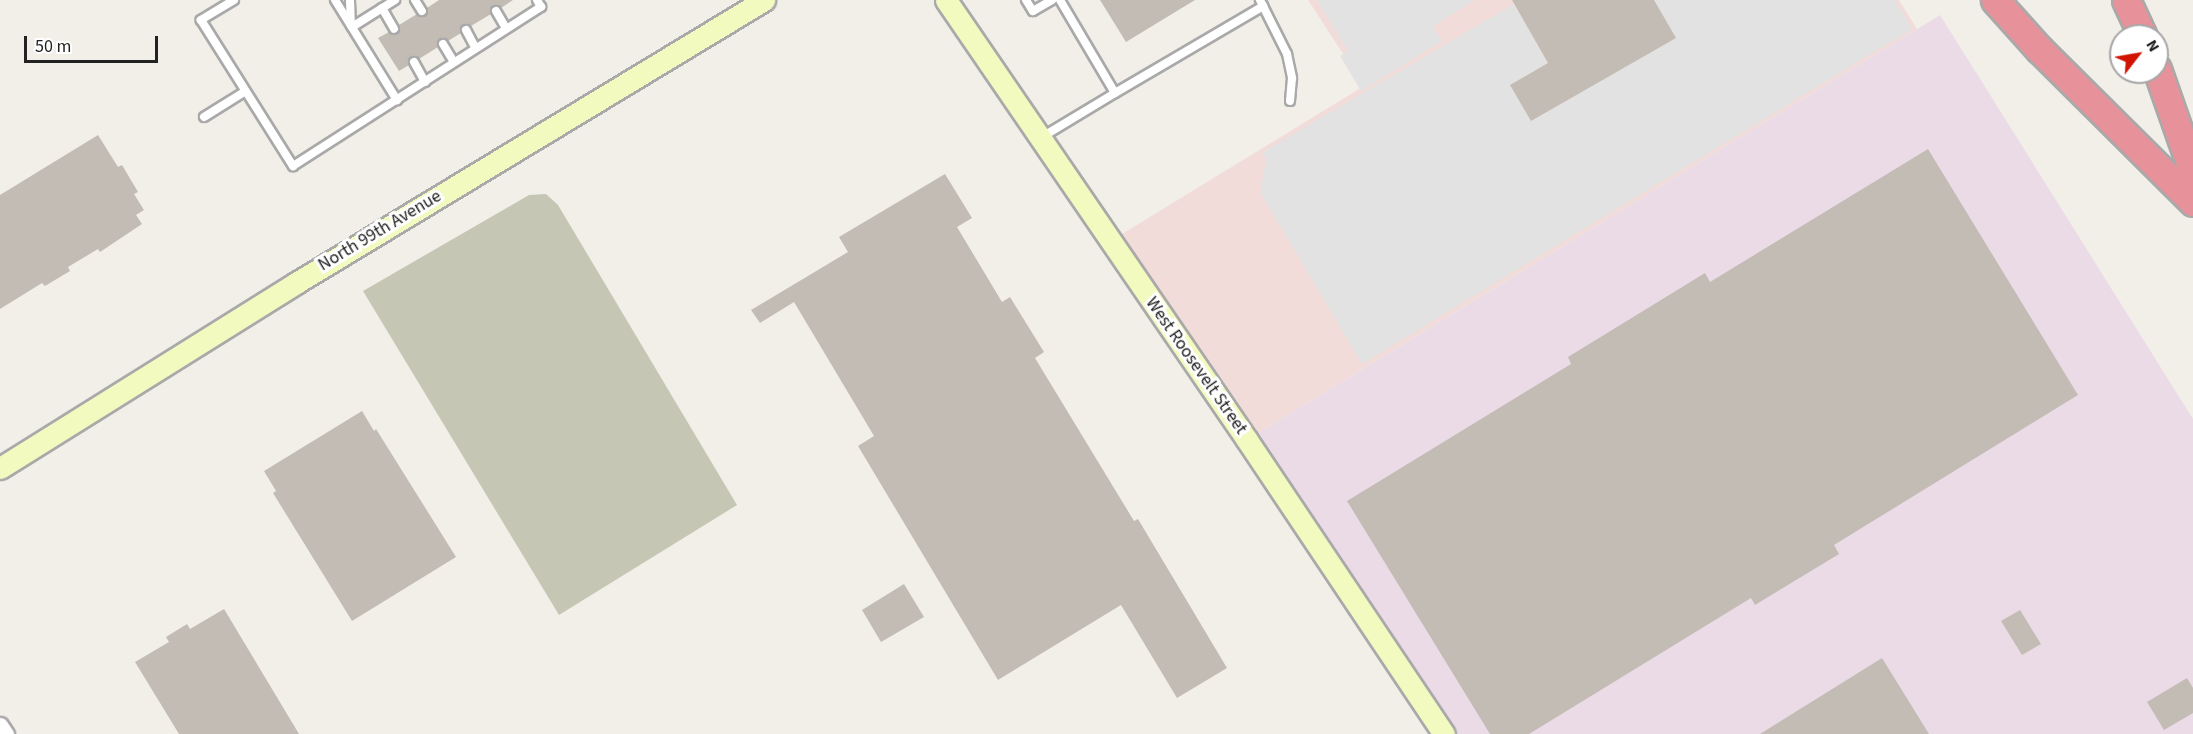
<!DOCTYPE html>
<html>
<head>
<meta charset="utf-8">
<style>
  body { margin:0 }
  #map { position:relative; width:2193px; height:734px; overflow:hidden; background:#f2efe9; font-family:"Source Sans 3",sans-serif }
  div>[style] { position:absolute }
  .commercial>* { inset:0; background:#f2dcd9 }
  .industrial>* { inset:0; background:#ebdbe6 }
  .construction>* { inset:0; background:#c5c7b4 }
  .parking>* { inset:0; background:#e2e2e2 }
  .building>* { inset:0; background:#c3bcb5 }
  .roads { filter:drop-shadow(2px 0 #a9a9a9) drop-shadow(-2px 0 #a9a9a9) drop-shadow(0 2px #a9a9a9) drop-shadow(0 -2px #a9a9a9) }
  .lane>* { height:8px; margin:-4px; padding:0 4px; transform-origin:4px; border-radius:4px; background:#fff }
  .street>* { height:15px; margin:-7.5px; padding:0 7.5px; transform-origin:7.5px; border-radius:7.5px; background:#fff }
  .secondary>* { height:21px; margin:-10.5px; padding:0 10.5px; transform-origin:10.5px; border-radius:10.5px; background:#f2fabf }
  .highway>* { height:27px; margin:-13.5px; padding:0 13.5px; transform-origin:13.5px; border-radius:13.5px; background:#e7929b }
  span { translate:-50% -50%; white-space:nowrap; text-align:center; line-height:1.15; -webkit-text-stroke:6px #fff; paint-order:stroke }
  .street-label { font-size:18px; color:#222 }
  .north { position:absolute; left:2109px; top:24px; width:60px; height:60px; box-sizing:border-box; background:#fff; border:2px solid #a7a7a7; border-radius:50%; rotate:59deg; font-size:16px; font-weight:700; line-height:24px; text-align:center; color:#222 }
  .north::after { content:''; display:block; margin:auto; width:21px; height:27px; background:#d21302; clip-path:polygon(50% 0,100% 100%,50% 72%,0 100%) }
  .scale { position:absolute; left:24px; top:36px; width:134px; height:27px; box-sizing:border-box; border:3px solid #222; border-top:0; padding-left:8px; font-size:18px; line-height:21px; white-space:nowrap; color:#222; -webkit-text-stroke:4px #fff; paint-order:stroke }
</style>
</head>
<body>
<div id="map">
  <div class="commercial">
    <i style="clip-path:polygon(1308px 0,1899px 0,1917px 29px,1247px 440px,1109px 242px,1364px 86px)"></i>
  </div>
  <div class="industrial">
    <i style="clip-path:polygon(1940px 15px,2193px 419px,2193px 734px,1444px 734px,1247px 440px)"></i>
  </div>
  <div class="construction">
    <i style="clip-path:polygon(546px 194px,558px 205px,737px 505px,559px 615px,363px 291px,529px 195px)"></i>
  </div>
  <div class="parking">
    <i style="clip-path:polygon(1317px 0,1475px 0,1433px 26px,1442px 41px,1361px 91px,1340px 56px,1348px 51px)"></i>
    <i style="clip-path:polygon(1654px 0,1895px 0,1912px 29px,1362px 364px,1260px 192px,1266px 161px,1263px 152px,1514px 4px,1548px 63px,1510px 85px,1531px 121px,1675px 38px)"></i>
  </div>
  <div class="building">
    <i style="clip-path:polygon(439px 0,513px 0,501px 8px,492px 6px,491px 14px,471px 26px,463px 25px,461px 33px,448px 41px,439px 39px,438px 47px,419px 59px,411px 57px,409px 65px,399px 71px,378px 38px,389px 32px,397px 34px,399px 25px,417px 14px,425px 16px,427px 8px)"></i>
    <i style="clip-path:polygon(1100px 0,1195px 0,1126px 42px)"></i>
    <i style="clip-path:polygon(1512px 0,1654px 0,1676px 38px,1531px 121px,1510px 85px,1548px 63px)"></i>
    <i style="clip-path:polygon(98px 135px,118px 167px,122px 165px,138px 192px,134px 194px,144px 210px,136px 215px,142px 224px,100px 252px,98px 249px,68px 267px,70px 271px,45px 286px,42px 283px,0 309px,0 195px)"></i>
    <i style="clip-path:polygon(1928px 149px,2078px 395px,1834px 545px,1839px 554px,1755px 605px,1751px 598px,1529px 734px,1490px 734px,1347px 501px,1571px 364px,1568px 357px,1705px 273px,1710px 282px)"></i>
    <i style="clip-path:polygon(945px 174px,972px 218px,957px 227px,1002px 302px,1010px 297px,1044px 352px,1035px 358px,1134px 521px,1138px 519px,1227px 668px,1177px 698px,1121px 605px,998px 680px,858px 446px,874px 436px,794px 302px,760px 323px,751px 310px,848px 252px,839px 237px)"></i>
    <i style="clip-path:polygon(362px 411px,374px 431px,376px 429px,456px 557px,352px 621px,273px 493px,276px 491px,264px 471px)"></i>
    <i style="clip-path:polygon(904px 584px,924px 617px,881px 642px,862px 610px)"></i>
    <i style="clip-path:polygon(224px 609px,299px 734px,179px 734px,135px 662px,169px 642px,166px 637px,187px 624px,190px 629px)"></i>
    <i style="clip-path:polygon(2020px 610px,2041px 644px,2022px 655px,2001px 621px)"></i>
    <i style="clip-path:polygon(1882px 658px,1929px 734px,1760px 734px)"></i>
    <i style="clip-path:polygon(2187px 678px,2193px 688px,2193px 713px,2164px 730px,2147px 702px)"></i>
  </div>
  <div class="roads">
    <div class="lane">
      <i style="left:234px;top:0;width:39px;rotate:149deg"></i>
      <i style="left:201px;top:20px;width:173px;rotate:57.8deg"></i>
      <i style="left:293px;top:166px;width:295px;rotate:-32.7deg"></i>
      <i style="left:541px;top:7px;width:8px;rotate:-120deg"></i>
      <i style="left:335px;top:0;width:118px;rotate:58.2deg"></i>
      <i style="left:350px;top:0;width:25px;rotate:88deg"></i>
      <i style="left:415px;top:0;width:13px;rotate:58deg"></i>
      <i style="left:1026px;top:0;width:13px;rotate:58deg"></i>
      <i style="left:1033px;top:11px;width:22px;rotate:-30deg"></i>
      <i style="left:1263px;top:6px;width:54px;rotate:63.4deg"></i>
      <i style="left:1287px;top:54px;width:25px;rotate:78deg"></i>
      <i style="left:1292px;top:78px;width:23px;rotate:95deg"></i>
      <i style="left:382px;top:8px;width:24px;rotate:60deg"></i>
      <i style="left:496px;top:11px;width:20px;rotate:60deg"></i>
      <i style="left:352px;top:27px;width:51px;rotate:-32.1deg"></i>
      <i style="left:466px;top:30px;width:19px;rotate:62deg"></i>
      <i style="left:443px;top:44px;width:21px;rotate:59deg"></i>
      <i style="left:414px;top:62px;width:23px;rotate:61deg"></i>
      <i style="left:1115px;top:93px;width:172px;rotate:-30.4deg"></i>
      <i style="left:1263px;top:6px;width:7px;rotate:-117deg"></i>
      <i style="left:204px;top:117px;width:47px;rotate:-32deg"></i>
      <i style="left:1042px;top:137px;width:85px;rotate:-31.1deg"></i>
      <i style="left:1115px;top:93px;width:108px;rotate:-120.6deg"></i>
    </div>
    <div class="street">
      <i style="left:0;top:725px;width:11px;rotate:56deg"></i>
    </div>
    <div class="secondary">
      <i style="left:946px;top:0;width:533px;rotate:55.62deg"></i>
      <i style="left:1247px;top:440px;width:354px;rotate:56.2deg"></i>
      <i style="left:0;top:468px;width:349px;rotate:-32deg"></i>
      <i style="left:296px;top:283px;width:547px;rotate:-31.16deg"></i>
    </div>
    <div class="highway">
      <i style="left:1995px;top:0;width:66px;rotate:48.1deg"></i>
      <i style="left:2039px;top:49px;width:217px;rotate:44.8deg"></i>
      <i style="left:2126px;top:0;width:40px;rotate:65deg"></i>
      <i style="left:2157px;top:69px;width:109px;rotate:70.7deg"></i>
    </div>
  </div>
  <div class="street-label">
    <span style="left:380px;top:231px;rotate:-31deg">North 99th Avenue</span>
    <span style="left:1196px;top:366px;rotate:55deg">West Roosevelt Street</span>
  </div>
  <div class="north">N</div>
  <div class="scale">50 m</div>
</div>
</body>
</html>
